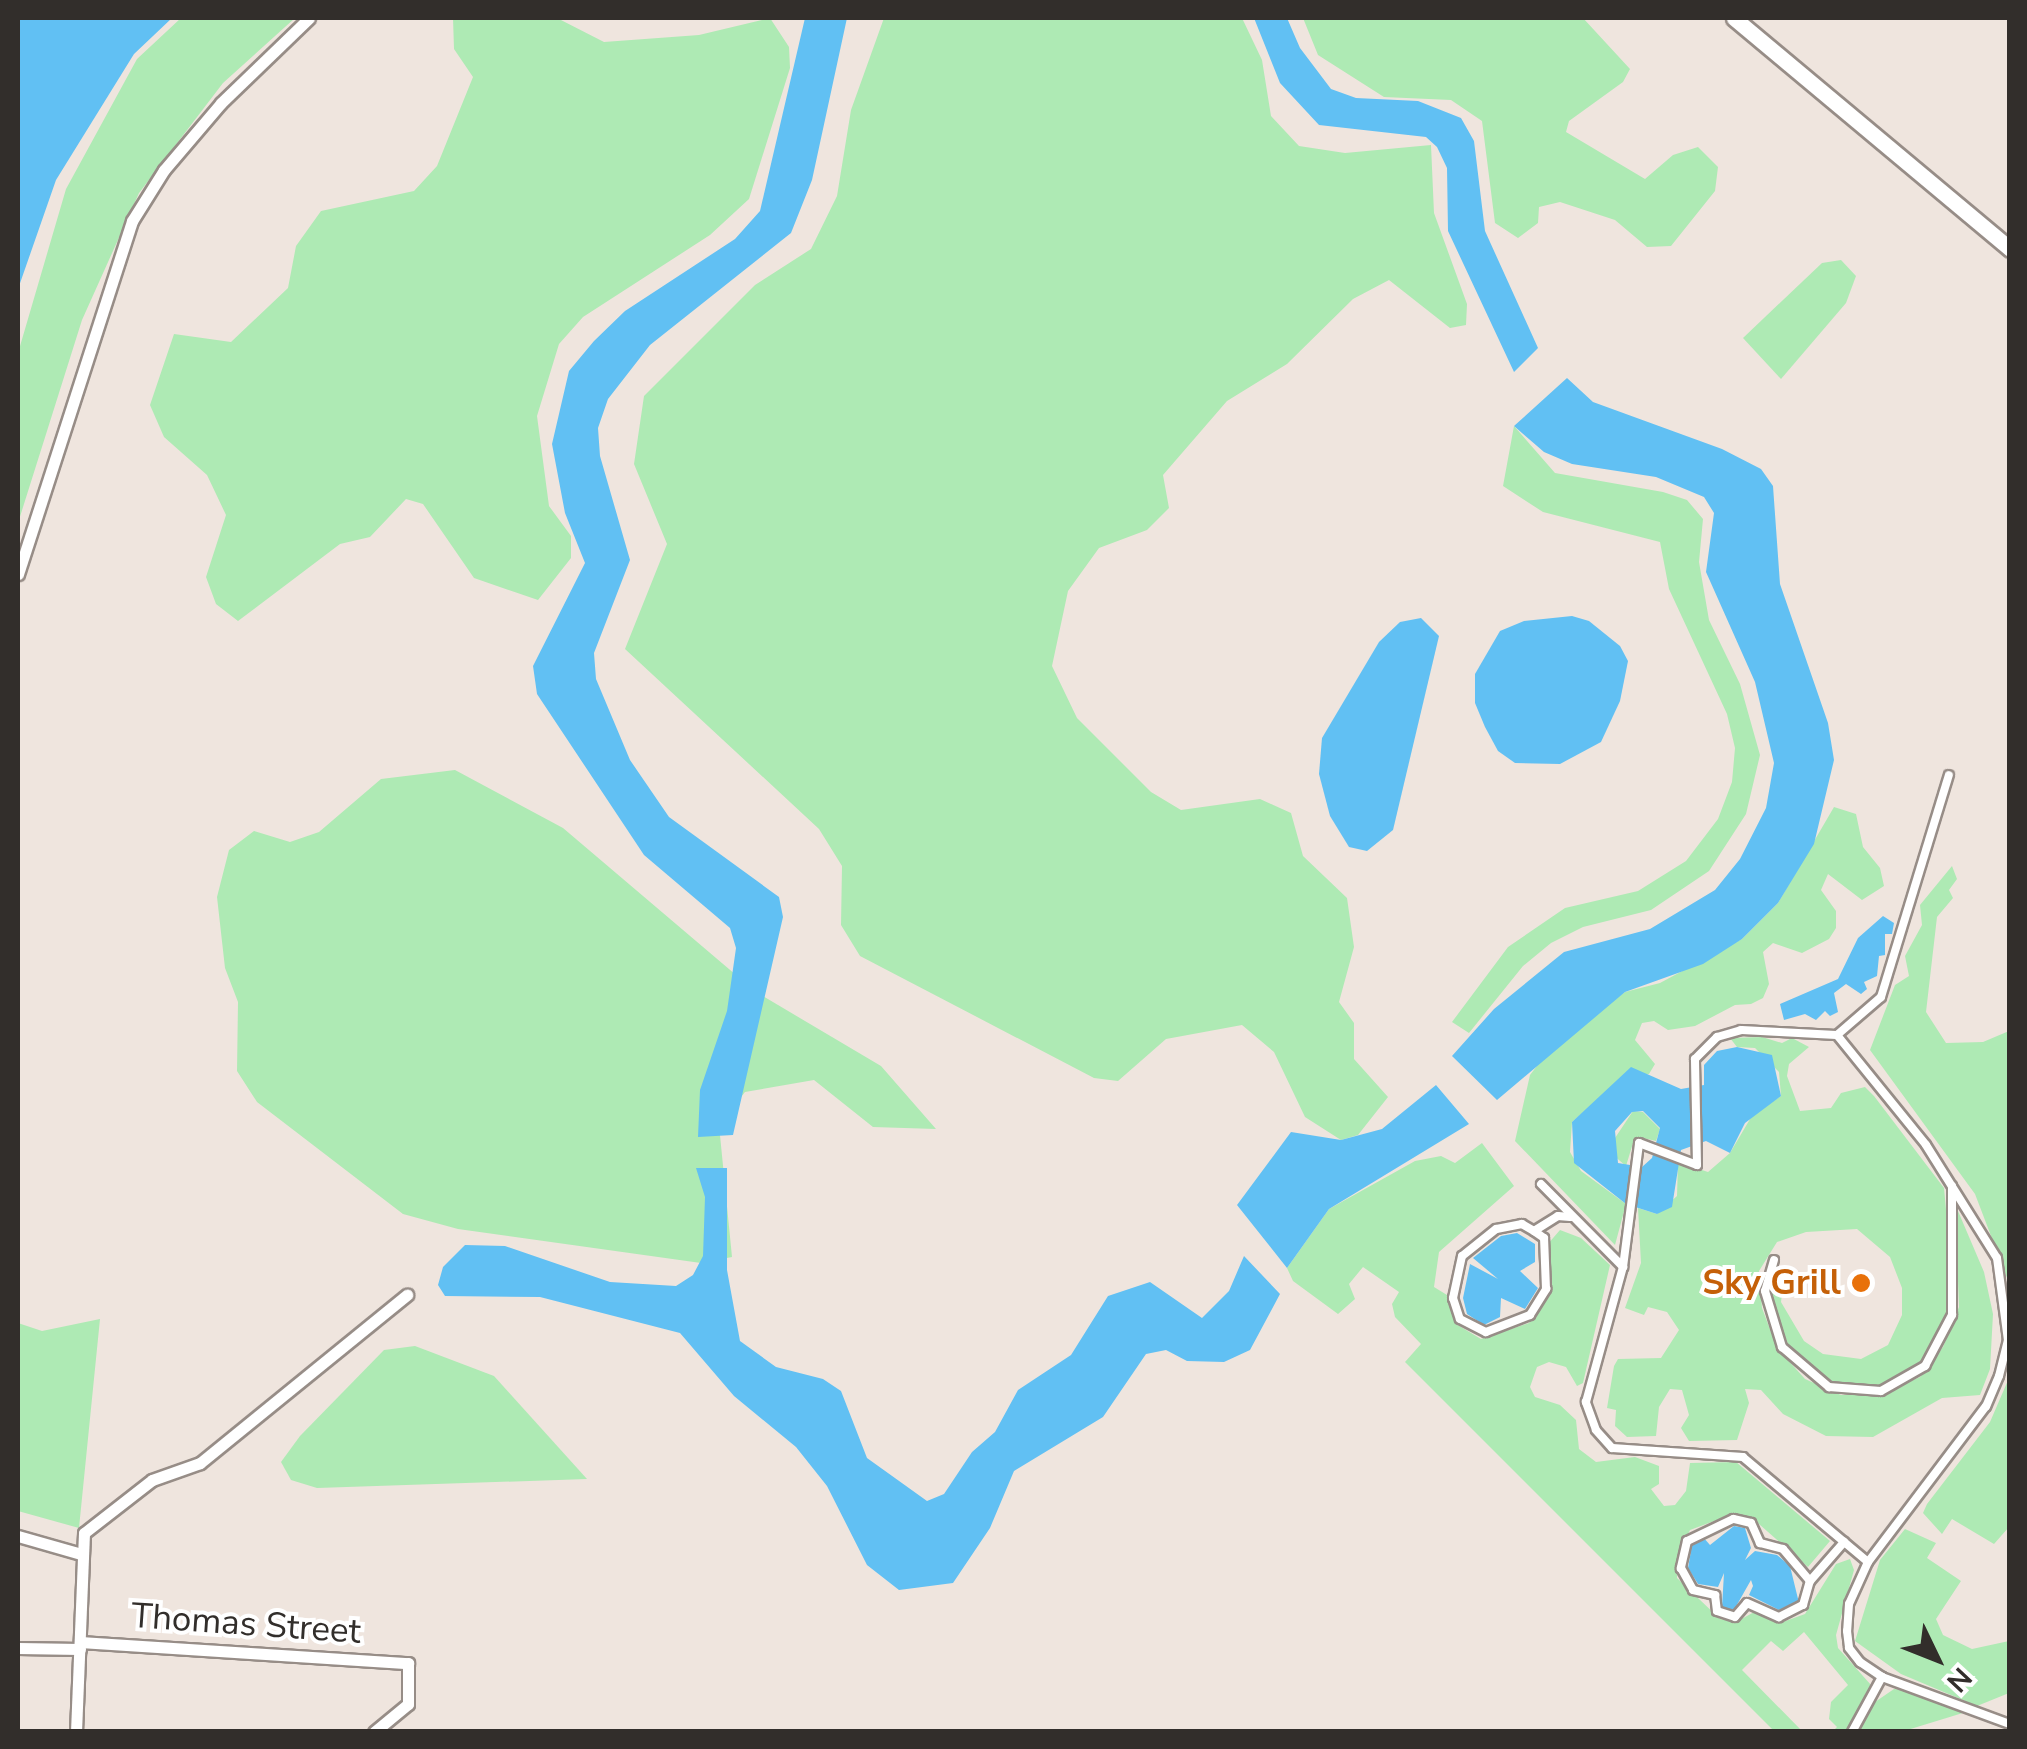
<!DOCTYPE html>
<html>
<head>
<meta charset="utf-8">
<style>
  body { margin:0 }
  #map { position:relative; width:2027px; height:1749px; overflow:hidden; background:#efe5de; font-family:"Nunito Sans",sans-serif }
  div>[style] { position:absolute }
  .green>* { inset:0; background:#aeeab4 }
  .water>* { inset:0; background:#61c0f3 }
  .roads { filter:drop-shadow(2px 0 #978d87) drop-shadow(-2px 0 #978d87) drop-shadow(0 2px #978d87) drop-shadow(0 -2px #978d87) }
  .pedestrian>* { height:8px; margin:-4px; padding:0 4px; transform-origin:4px; border-radius:4px; background:#fff }
  .minor>* { height:11px; margin:-5.5px; padding:0 5.5px; transform-origin:5.5px; border-radius:5.5px; background:#fff }
  .secondary>* { height:15px; margin:-7.5px; padding:0 7.5px; transform-origin:7.5px; border-radius:7.5px; background:#fff }
  .dots>* { width:28px; height:28px; translate:-50% -50%; box-sizing:border-box; border:5px solid #fff; border-radius:50% }
  span { translate:-50% -50%; white-space:nowrap; text-align:center; line-height:1.15; -webkit-text-stroke:8px #fff; paint-order:stroke }
  .food-label { font-size:35px; color:#c56008; font-weight:700 }
  .right { translate:-100% -50%; text-align:right }
  .street-label { font-size:35px; color:#322e2b }
  .frame { position:absolute; inset:0; border:20px solid #322e2b; pointer-events:none }
  .north { position:absolute; left:1887px; top:1609px; width:100px; height:100px; -webkit-text-stroke:8px #fff; paint-order:stroke; rotate:133deg; font-size:28px; font-weight:700; line-height:40px; text-align:center; color:#322e2b }
  .north::after { content:''; display:block; margin:auto; width:35px; height:45px; background:#322e2b; clip-path:polygon(50% 0,100% 100%,50% 72%,0 100%) }
</style>
</head>
<body>
<div id="map">
  <div class="green">
    <i style="clip-path:polygon(181px 18px,295px 18px,223px 83px,139px 193px,82px 320px,18px 523px,18px 353px,66px 189px,137px 59px)"></i>
    <i style="clip-path:polygon(453px 18px,557px 18px,604px 42px,699px 35px,770px 18px,789px 47px,790px 68px,749px 199px,710px 235px,583px 317px,559px 344px,537px 416px,549px 506px,571px 536px,571px 558px,538px 600px,474px 578px,423px 504px,406px 499px,370px 537px,340px 544px,238px 621px,216px 604px,206px 577px,226px 515px,207px 475px,164px 437px,150px 405px,174px 334px,231px 342px,288px 288px,296px 246px,321px 211px,414px 191px,437px 166px,473px 77px,454px 49px)"></i>
    <i style="clip-path:polygon(884px 18px,1242px 18px,1262px 60px,1271px 116px,1299px 146px,1345px 153px,1431px 145px,1434px 213px,1467px 304px,1466px 325px,1450px 328px,1389px 280px,1353px 299px,1287px 364px,1227px 401px,1163px 475px,1169px 508px,1147px 530px,1099px 548px,1068px 591px,1052px 666px,1077px 718px,1151px 792px,1181px 810px,1260px 799px,1291px 813px,1303px 856px,1347px 898px,1354px 947px,1339px 1002px,1354px 1023px,1354px 1059px,1388px 1097px,1358px 1135px,1341px 1140px,1305px 1117px,1274px 1052px,1242px 1025px,1166px 1039px,1118px 1081px,1094px 1078px,860px 956px,841px 925px,842px 866px,819px 829px,625px 649px,667px 544px,634px 464px,644px 396px,755px 285px,811px 249px,837px 196px,851px 110px)"></i>
    <i style="clip-path:polygon(1303px 18px,1583px 18px,1630px 69px,1623px 82px,1569px 121px,1566px 132px,1645px 179px,1673px 155px,1698px 147px,1718px 167px,1715px 191px,1671px 246px,1647px 247px,1615px 220px,1560px 202px,1539px 207px,1538px 223px,1518px 238px,1495px 223px,1482px 121px,1451px 100px,1384px 97px,1318px 55px)"></i>
    <i style="clip-path:polygon(1841px 260px,1856px 276px,1846px 303px,1781px 379px,1743px 338px,1822px 263px)"></i>
    <i style="clip-path:polygon(1514px 426px,1555px 473px,1663px 492px,1687px 500px,1703px 519px,1699px 562px,1709px 620px,1740px 684px,1760px 755px,1746px 814px,1709px 871px,1651px 910px,1583px 927px,1551px 943px,1523px 966px,1469px 1033px,1452px 1022px,1508px 947px,1565px 908px,1638px 891px,1686px 861px,1718px 819px,1732px 782px,1735px 748px,1727px 714px,1669px 589px,1660px 542px,1543px 512px,1503px 486px)"></i>
    <i style="clip-path:polygon(455px 770px,563px 828px,756px 992px,881px 1066px,936px 1129px,873px 1127px,814px 1080px,745px 1092px,719px 1125px,732px 1257px,701px 1263px,458px 1229px,403px 1214px,257px 1102px,237px 1071px,238px 1002px,225px 968px,217px 897px,229px 850px,254px 831px,290px 842px,319px 832px,381px 779px)"></i>
    <i style="clip-path:polygon(1834px 807px,1856px 814px,1863px 847px,1880px 868px,1884px 886px,1862px 900px,1828px 874px,1821px 890px,1836px 911px,1836px 928px,1829px 939px,1802px 953px,1773px 943px,1763px 952px,1769px 984px,1763px 998px,1751px 1004px,1735px 1005px,1695px 1026px,1668px 1030px,1654px 1021px,1642px 1023px,1635px 1040px,1655px 1064px,1649px 1074px,1618px 1081px,1572px 1122px,1570px 1152px,1581px 1171px,1626px 1204px,1615px 1245px,1515px 1141px,1530px 1075px,1550px 1049px,1625px 992px,1660px 983px,1742px 939px,1778px 903px)"></i>
    <i style="clip-path:polygon(1952px 866px,1957px 879px,1949px 890px,1953px 898px,1937px 917px,1926px 1012px,1946px 1043px,1983px 1042px,2009px 1031px,2009px 1283px,1975px 1194px,1870px 1050px,1895px 985px,1909px 976px,1905px 956px,1922px 925px,1920px 905px)"></i>
    <i style="clip-path:polygon(1762px 1037px,1782px 1043px,1792px 1038px,1809px 1047px,1789px 1064px,1787px 1076px,1800px 1111px,1831px 1108px,1841px 1093px,1865px 1087px,1874px 1096px,1944px 1188px,1951px 1263px,1950px 1306px,1921px 1364px,1888px 1384px,1854px 1388px,1817px 1376px,1792px 1353px,1770px 1302px,1772px 1286px,1785px 1269px,1781px 1302px,1804px 1341px,1823px 1354px,1861px 1359px,1888px 1345px,1902px 1315px,1902px 1288px,1890px 1257px,1857px 1229px,1806px 1232px,1777px 1242px,1759px 1271px,1762px 1308px,1777px 1348px,1805px 1379px,1841px 1395px,1880px 1395px,1920px 1377px,1943px 1347px,1959px 1307px,1955px 1204px,1984px 1272px,1993px 1314px,1990px 1369px,1980px 1395px,1942px 1398px,1873px 1437px,1826px 1436px,1783px 1414px,1761px 1390px,1745px 1389px,1749px 1403px,1737px 1440px,1689px 1441px,1681px 1428px,1689px 1415px,1682px 1390px,1670px 1389px,1659px 1407px,1656px 1436px,1627px 1437px,1615px 1426px,1616px 1410px,1607px 1408px,1614px 1366px,1618px 1359px,1661px 1358px,1679px 1330px,1667px 1312px,1648px 1307px,1644px 1315px,1625px 1308px,1641px 1263px,1638px 1208px,1657px 1214px,1677px 1196px,1678px 1162px,1708px 1172px,1730px 1153px,1753px 1114px,1781px 1096px,1779px 1072px,1755px 1048px,1737px 1047px,1730px 1038px)"></i>
    <i style="clip-path:polygon(1633px 1111px,1643px 1112px,1660px 1129px,1656px 1141px,1639px 1137px,1633px 1143px,1626px 1166px,1613px 1155px,1611px 1144px)"></i>
    <i style="clip-path:polygon(1482px 1143px,1514px 1186px,1439px 1252px,1434px 1287px,1447px 1295px,1456px 1324px,1481px 1339px,1529px 1323px,1552px 1290px,1547px 1245px,1560px 1230px,1581px 1238px,1610px 1265px,1583px 1383px,1577px 1386px,1566px 1367px,1549px 1362px,1537px 1367px,1530px 1387px,1535px 1397px,1560px 1405px,1576px 1420px,1579px 1449px,1596px 1462px,1635px 1457px,1659px 1466px,1659px 1484px,1651px 1489px,1664px 1506px,1675px 1505px,1686px 1491px,1690px 1463px,1736px 1462px,1830px 1541px,1808px 1567px,1751px 1517px,1733px 1514px,1690px 1530px,1678px 1556px,1677px 1578px,1720px 1619px,1736px 1622px,1756px 1611px,1780px 1623px,1805px 1614px,1836px 1564px,1850px 1559px,1854px 1570px,1836px 1635px,1838px 1648px,1871px 1685px,1848px 1731px,1833px 1731px,1837px 1727px,1829px 1719px,1831px 1702px,1848px 1685px,1804px 1632px,1783px 1651px,1771px 1641px,1742px 1670px,1802px 1731px,1774px 1731px,1405px 1362px,1421px 1344px,1395px 1317px,1392px 1304px,1399px 1292px,1363px 1267px,1349px 1284px,1355px 1299px,1338px 1314px,1293px 1281px,1287px 1268px,1329px 1209px,1415px 1161px,1441px 1156px,1455px 1163px)"></i>
    <i style="clip-path:polygon(100px 1319px,79px 1528px,18px 1511px,18px 1323px,42px 1331px)"></i>
    <i style="clip-path:polygon(415px 1346px,494px 1376px,587px 1479px,317px 1488px,291px 1480px,281px 1462px,300px 1436px,384px 1350px)"></i>
    <i style="clip-path:polygon(2009px 1378px,2009px 1527px,1994px 1544px,1952px 1519px,1942px 1534px,1923px 1513px,1927px 1504px,1990px 1422px)"></i>
    <i style="clip-path:polygon(1905px 1529px,1936px 1543px,1927px 1558px,1961px 1581px,1936px 1619px,1943px 1635px,1972px 1649px,2009px 1641px,2009px 1693px,1977px 1706px,1901px 1674px,1855px 1641px,1880px 1560px)"></i>
    <i style="clip-path:polygon(1894px 1689px,1908px 1690px,1966px 1712px,1904px 1731px,1859px 1732px,1875px 1702px)"></i>
  </div>
  <div class="water">
    <i style="clip-path:polygon(18px 18px,172px 18px,134px 54px,56px 180px,18px 289px)"></i>
    <i style="clip-path:polygon(805px 18px,847px 18px,812px 180px,791px 233px,650px 345px,608px 399px,598px 428px,600px 456px,630px 560px,594px 653px,596px 679px,630px 760px,669px 817px,779px 897px,783px 917px,733px 1135px,698px 1137px,700px 1090px,727px 1011px,736px 948px,730px 928px,644px 855px,537px 694px,533px 666px,585px 563px,565px 513px,552px 444px,569px 371px,594px 341px,625px 311px,735px 239px,760px 211px)"></i>
    <i style="clip-path:polygon(1254px 18px,1287px 18px,1300px 48px,1331px 89px,1356px 98px,1418px 101px,1461px 118px,1474px 141px,1485px 231px,1538px 348px,1514px 372px,1448px 231px,1447px 168px,1437px 147px,1426px 137px,1319px 125px,1280px 83px)"></i>
    <i style="clip-path:polygon(1567px 378px,1593px 402px,1722px 449px,1761px 469px,1773px 486px,1780px 584px,1828px 723px,1834px 760px,1814px 844px,1778px 903px,1742px 939px,1703px 964px,1625px 992px,1497px 1100px,1452px 1056px,1494px 1009px,1564px 952px,1650px 929px,1715px 890px,1740px 859px,1766px 808px,1774px 763px,1755px 682px,1706px 572px,1714px 513px,1704px 497px,1656px 477px,1572px 464px,1544px 452px,1514px 426px)"></i>
    <i style="clip-path:polygon(1572px 616px,1589px 621px,1620px 646px,1628px 661px,1620px 701px,1601px 742px,1560px 764px,1515px 763px,1498px 751px,1485px 727px,1475px 703px,1475px 674px,1500px 631px,1524px 621px)"></i>
    <i style="clip-path:polygon(1421px 618px,1439px 636px,1393px 830px,1367px 851px,1349px 847px,1330px 816px,1319px 774px,1322px 738px,1379px 642px,1400px 622px)"></i>
    <i style="clip-path:polygon(1883px 916px,1894px 923px,1892px 934px,1885px 934px,1885px 955px,1879px 956px,1877px 976px,1864px 982px,1867px 989px,1861px 994px,1846px 984px,1834px 993px,1838px 1012px,1830px 1016px,1825px 1011px,1816px 1020px,1805px 1014px,1784px 1020px,1780px 1004px,1838px 979px,1858px 938px)"></i>
    <i style="clip-path:polygon(evenodd,1737px 1047px,1772px 1055px,1781px 1096px,1745px 1123px,1730px 1153px,1706px 1141px,1681px 1150px,1672px 1207px,1657px 1214px,1626px 1204px,1574px 1163px,1572px 1122px,1631px 1067px,1681px 1089px,1704px 1085px,1704px 1065px,1717px 1051px,1737px 1047px,1643px 1111px,1660px 1128px,1652px 1158px,1642px 1167px,1618px 1163px,1615px 1131px,1632px 1112px,1643px 1111px)"></i>
    <i style="clip-path:polygon(1436px 1085px,1469px 1124px,1329px 1209px,1287px 1268px,1237px 1205px,1291px 1132px,1341px 1140px,1382px 1129px)"></i>
    <i style="clip-path:polygon(696px 1168px,727px 1168px,727px 1270px,740px 1341px,776px 1367px,823px 1379px,841px 1391px,867px 1458px,927px 1501px,944px 1494px,972px 1452px,995px 1432px,1018px 1390px,1071px 1355px,1108px 1296px,1150px 1282px,1202px 1318px,1229px 1291px,1244px 1256px,1280px 1294px,1250px 1350px,1224px 1362px,1187px 1361px,1166px 1350px,1146px 1354px,1103px 1417px,1014px 1471px,990px 1528px,953px 1583px,899px 1590px,867px 1565px,827px 1486px,796px 1447px,734px 1396px,680px 1333px,540px 1297px,445px 1296px,438px 1285px,443px 1267px,465px 1245px,505px 1246px,610px 1282px,676px 1286px,693px 1275px,703px 1256px,705px 1197px)"></i>
    <i style="clip-path:polygon(1517px 1233px,1535px 1244px,1535px 1262px,1520px 1271px,1538px 1288px,1525px 1309px,1501px 1298px,1500px 1317px,1484px 1325px,1467px 1314px,1463px 1298px,1470px 1264px,1498px 1279px,1473px 1258px,1501px 1236px)"></i>
    <i style="clip-path:polygon(1734px 1526px,1745px 1528px,1751px 1548px,1745px 1560px,1755px 1551px,1777px 1555px,1790px 1566px,1799px 1603px,1779px 1610px,1749px 1595px,1753px 1586px,1751px 1580px,1734px 1610px,1722px 1607px,1724px 1573px,1718px 1587px,1698px 1584px,1688px 1568px,1692px 1545px,1703px 1537px,1710px 1545px)"></i>
  </div>
  <div class="roads">
    <div class="pedestrian">
      <i style="left:1741px;top:1030px;width:96px;rotate:3deg"></i>
      <i style="left:1837px;top:1035px;width:141px;rotate:51deg"></i>
      <i style="left:1926px;top:1145px;width:133px;rotate:57.9deg"></i>
      <i style="left:1997px;top:1258px;width:83px;rotate:82.4deg"></i>
      <i style="left:2008px;top:1340px;width:37px;rotate:104deg"></i>
      <i style="left:1999px;top:1376px;width:33px;rotate:113deg"></i>
      <i style="left:1986px;top:1406px;width:196px;rotate:127.1deg"></i>
      <i style="left:1868px;top:1562px;width:163px;rotate:-140deg"></i>
      <i style="left:1743px;top:1457px;width:131px;rotate:-176.1deg"></i>
      <i style="left:1612px;top:1448px;width:24px;rotate:-132deg"></i>
      <i style="left:1596px;top:1430px;width:30px;rotate:-110deg"></i>
      <i style="left:1586px;top:1402px;width:140px;rotate:-74.7deg"></i>
      <i style="left:1623px;top:1267px;width:125px;rotate:-82.6deg"></i>
      <i style="left:1639px;top:1143px;width:62px;rotate:20.8deg"></i>
      <i style="left:1697px;top:1165px;width:106px;rotate:-91.1deg"></i>
      <i style="left:1695px;top:1059px;width:31px;rotate:-45deg"></i>
      <i style="left:1717px;top:1037px;width:25px;rotate:-16deg"></i>
      <i style="left:1837px;top:1035px;width:58px;rotate:-40.8deg"></i>
      <i style="left:1881px;top:997px;width:232px;rotate:-73deg"></i>
      <i style="left:1541px;top:1184px;width:117px;rotate:45.3deg"></i>
      <i style="left:1534px;top:1231px;width:14px;rotate:-150deg"></i>
      <i style="left:1522px;top:1224px;width:26px;rotate:169deg"></i>
      <i style="left:1496px;top:1229px;width:43px;rotate:141.5deg"></i>
      <i style="left:1462px;top:1256px;width:43px;rotate:102.1deg"></i>
      <i style="left:1453px;top:1298px;width:22px;rotate:72deg"></i>
      <i style="left:1460px;top:1319px;width:29px;rotate:27deg"></i>
      <i style="left:1486px;top:1332px;width:47px;rotate:-21.1deg"></i>
      <i style="left:1530px;top:1315px;width:31px;rotate:-58deg"></i>
      <i style="left:1546px;top:1289px;width:51px;rotate:-92.2deg"></i>
      <i style="left:1544px;top:1238px;width:12px;rotate:-145deg"></i>
      <i style="left:1534px;top:1231px;width:28px;rotate:-32deg"></i>
      <i style="left:1558px;top:1216px;width:12px;rotate:5deg"></i>
      <i style="left:1774px;top:1260px;width:32px;rotate:106deg"></i>
      <i style="left:1765px;top:1291px;width:59px;rotate:73.1deg"></i>
      <i style="left:1782px;top:1347px;width:62px;rotate:40.4deg"></i>
      <i style="left:1829px;top:1387px;width:52px;rotate:4.4deg"></i>
      <i style="left:1881px;top:1391px;width:51px;rotate:-29.6deg"></i>
      <i style="left:1925px;top:1366px;width:58px;rotate:-62.1deg"></i>
      <i style="left:1952px;top:1315px;width:129px;rotate:-90deg"></i>
      <i style="left:1868px;top:1562px;width:46px;rotate:114.3deg"></i>
      <i style="left:1849px;top:1604px;width:27px;rotate:94deg"></i>
      <i style="left:1847px;top:1631px;width:17px;rotate:83deg"></i>
      <i style="left:1849px;top:1648px;width:18px;rotate:52deg"></i>
      <i style="left:1860px;top:1662px;width:27px;rotate:34deg"></i>
      <i style="left:1882px;top:1677px;width:136px;rotate:20.2deg"></i>
      <i style="left:1810px;top:1581px;width:42px;rotate:-130.2deg"></i>
      <i style="left:1783px;top:1549px;width:24px;rotate:-165deg"></i>
      <i style="left:1760px;top:1543px;width:22px;rotate:-114deg"></i>
      <i style="left:1751px;top:1523px;width:18px;rotate:-167deg"></i>
      <i style="left:1733px;top:1519px;width:51px;rotate:154.4deg"></i>
      <i style="left:1687px;top:1541px;width:28px;rotate:103deg"></i>
      <i style="left:1681px;top:1568px;width:25px;rotate:61deg"></i>
      <i style="left:1693px;top:1590px;width:23px;rotate:13deg"></i>
      <i style="left:1715px;top:1595px;width:16px;rotate:83deg"></i>
      <i style="left:1717px;top:1611px;width:19px;rotate:18deg"></i>
      <i style="left:1735px;top:1617px;width:18px;rotate:-49deg"></i>
      <i style="left:1747px;top:1603px;width:35px;rotate:24deg"></i>
      <i style="left:1779px;top:1617px;width:27px;rotate:-27deg"></i>
      <i style="left:1803px;top:1605px;width:25px;rotate:-74deg"></i>
      <i style="left:1810px;top:1581px;width:52px;rotate:-48.9deg"></i>
      <i style="left:1852px;top:1732px;width:63px;rotate:-61.4deg"></i>
    </div>
    <div class="minor">
      <i style="left:18px;top:574px;width:371px;rotate:-72.1deg"></i>
      <i style="left:132px;top:221px;width:60px;rotate:-57.9deg"></i>
      <i style="left:164px;top:170px;width:88px;rotate:-49.6deg"></i>
      <i style="left:221px;top:103px;width:122px;rotate:-44deg"></i>
      <i style="left:18px;top:1536px;width:66px;rotate:15.9deg"></i>
      <i style="left:80px;top:1642px;width:329px;rotate:3.7deg"></i>
      <i style="left:408px;top:1663px;width:41px;rotate:90deg"></i>
      <i style="left:408px;top:1704px;width:44px;rotate:140.5deg"></i>
      <i style="left:18px;top:1648px;width:62px;rotate:0.9deg"></i>
      <i style="left:76px;top:1732px;width:199px;rotate:-87.7deg"></i>
      <i style="left:84px;top:1533px;width:86px;rotate:-37.9deg"></i>
      <i style="left:152px;top:1480px;width:51px;rotate:-19.5deg"></i>
      <i style="left:200px;top:1463px;width:267px;rotate:-39.1deg"></i>
    </div>
    <div class="secondary">
      <i style="left:1734px;top:18px;width:360px;rotate:39.9deg"></i>
    </div>
  </div>
  <div class="dots">
    <i style="left:1861px;top:1283px;background:#e8710a"></i>
  </div>
  <div class="food-label">
    <span class="right" style="left:1841px;top:1283px">Sky Grill</span>
  </div>
  <div class="street-label">
    <span style="left:246px;top:1624px;rotate:4deg">Thomas Street</span>
  </div>
  <div class="frame"></div>
  <div class="north">N</div>
</div>
</body>
</html>
